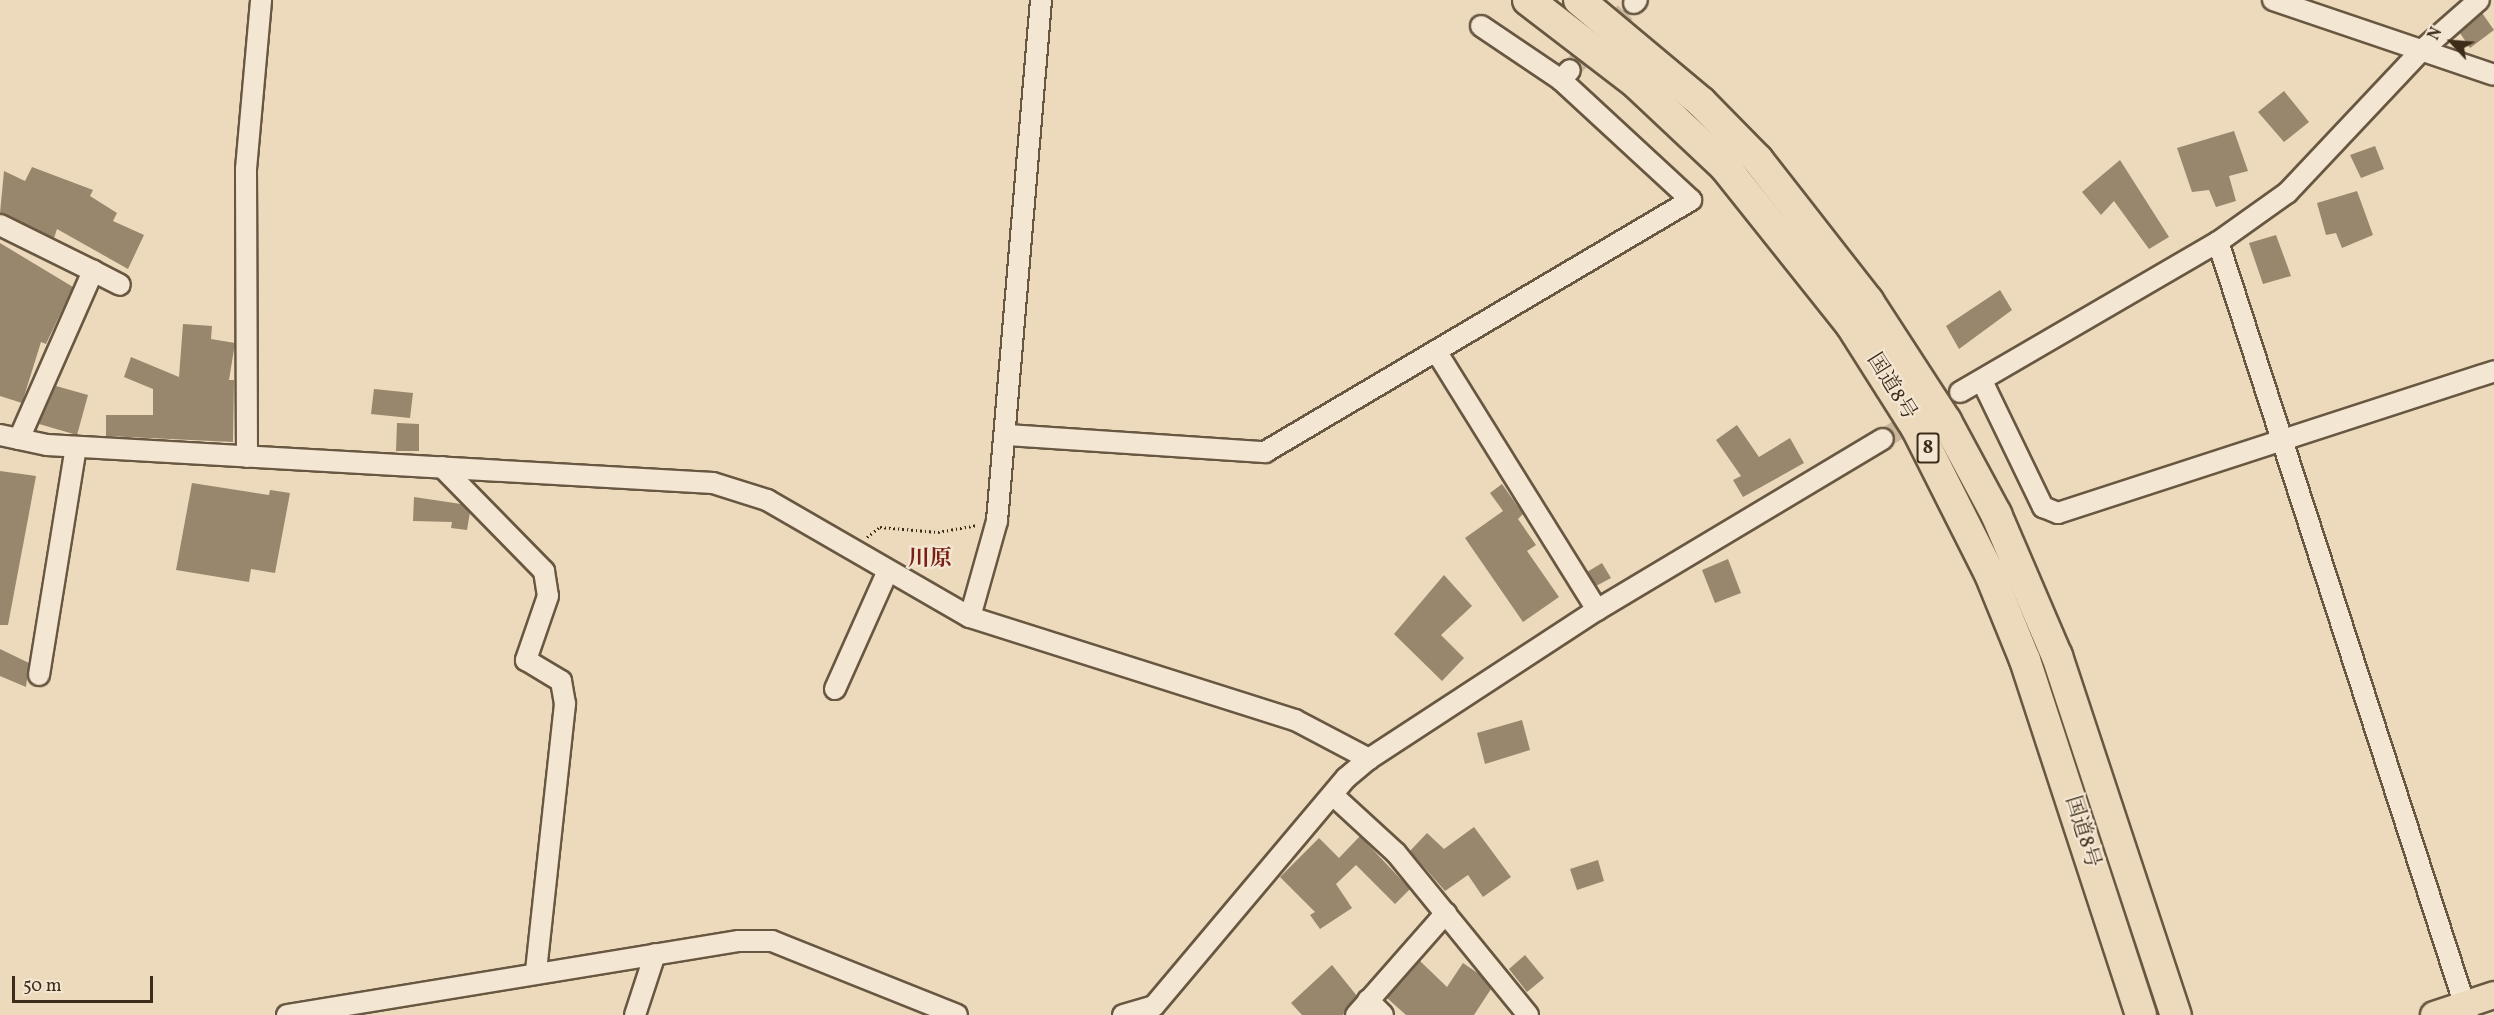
<!DOCTYPE html>
<html>
<head>
<meta charset="utf-8">
<style>
  body { margin:0 }
  #map { position:relative; width:2494px; height:1015px; overflow:hidden; background:#edd9bb; font-family:Vollkorn,"Noto Serif JP",serif }
  div>[style] { position:absolute }
  .building>* { inset:0; background:#98866d }
  .minor-tunnel>* { height:20px; margin-top:-10px; transform-origin:0; background:repeating-linear-gradient(90deg,#cab69a 0 20px,transparent 0 30px) }
  .path>* { height:3px; margin-top:-1.5px; transform-origin:0; background:repeating-linear-gradient(90deg,#3c2c18 0 1.5px,transparent 0 4.5px) }
  .roads { filter:drop-shadow(2px 0 #685741) drop-shadow(-2px 0 #685741) drop-shadow(0 2px #685741) drop-shadow(0 -2px #685741) }
  .minor>* { height:20px; margin:-10px; padding:0 10px; transform-origin:10px; border-radius:10px; background:#f3e6d3 }
  .major>* { height:26px; margin:-13px; padding:0 13px; transform-origin:13px; border-radius:13px; background:#edd9bb }
  .highway>* { height:30px; margin:-15px; padding:0 15px; transform-origin:15px; border-radius:15px; background:#edd9bb }
  span { translate:-50% -50%; white-space:nowrap; text-align:center; line-height:1.15; -webkit-text-stroke:4.5px #f3e6d3; paint-order:stroke }
  .shield-label span { padding:2px 4px; background:#f3e6d3; border:2px solid; border-radius:4px; -webkit-text-stroke-width:0 }
  .shield-label { font-size:20px; color:#3c2c18; font-weight:700 }
  .street-label { font-size:21px; color:#3c2c18 }
  .neighbourhood-label { font-size:22px; color:#7a1f14; font-weight:700 }
  .north { position:absolute; left:2422px; top:12px; width:60px; height:60px; -webkit-text-stroke:4px #f3e6d3; paint-order:stroke; rotate:296deg; font-size:16px; font-weight:700; line-height:24px; text-align:center; color:#3c2c18 }
  .north::after { content:''; display:block; margin:auto; width:21px; height:27px; background:#3c2c18; clip-path:polygon(50% 0,100% 100%,50% 72%,0 100%) }
  .scale { position:absolute; left:12px; top:976px; width:141px; height:27px; box-sizing:border-box; border:3px solid #3c2c18; border-top:0; padding-left:8px; font-size:18px; line-height:21px; white-space:nowrap; color:#3c2c18; -webkit-text-stroke:4px #f3e6d3; paint-order:stroke }
</style>
</head>
<body>
<div id="map">
  <div class="building">
    <i style="clip-path:polygon(2482px 13px,2494px 30px,2470px 48px,2460px 33px)"></i>
    <i style="clip-path:polygon(2284px 91px,2309px 122px,2284px 142px,2258px 112px)"></i>
    <i style="clip-path:polygon(2234px 131px,2248px 171px,2229px 176px,2236px 201px,2216px 207px,2209px 190px,2192px 192px,2177px 148px)"></i>
    <i style="clip-path:polygon(2375px 146px,2384px 169px,2361px 178px,2350px 155px)"></i>
    <i style="clip-path:polygon(2120px 160px,2169px 237px,2149px 249px,2114px 201px,2101px 215px,2082px 192px)"></i>
    <i style="clip-path:polygon(32px 167px,93px 190px,90px 196px,117px 213px,113px 221px,144px 235px,128px 269px,57px 229px,54px 238px,0 213px,4px 171px,25px 181px)"></i>
    <i style="clip-path:polygon(2357px 191px,2373px 235px,2342px 248px,2336px 233px,2326px 235px,2317px 203px)"></i>
    <i style="clip-path:polygon(2276px 235px,2291px 276px,2263px 284px,2249px 243px)"></i>
    <i style="clip-path:polygon(0 243px,73px 287px,46px 344px,41px 342px,22px 403px,0 396px)"></i>
    <i style="clip-path:polygon(2000px 290px,2012px 310px,1959px 349px,1946px 326px)"></i>
    <i style="clip-path:polygon(183px 324px,212px 326px,211px 339px,235px 343px,229px 380px,234px 380px,233px 442px,106px 436px,106px 415px,153px 415px,153px 389px,124px 377px,131px 357px,179px 377px)"></i>
    <i style="clip-path:polygon(56px 386px,88px 395px,77px 435px,39px 424px)"></i>
    <i style="clip-path:polygon(374px 389px,413px 393px,410px 418px,371px 414px)"></i>
    <i style="clip-path:polygon(397px 423px,419px 424px,419px 451px,396px 451px)"></i>
    <i style="clip-path:polygon(1737px 425px,1759px 457px,1790px 438px,1804px 463px,1743px 497px,1733px 480px,1741px 476px,1716px 440px)"></i>
    <i style="clip-path:polygon(0 471px,36px 476px,8px 625px,0 625px)"></i>
    <i style="clip-path:polygon(192px 483px,269px 495px,270px 490px,290px 493px,275px 573px,251px 569px,249px 582px,176px 570px)"></i>
    <i style="clip-path:polygon(1502px 484px,1523px 514px,1518px 519px,1536px 545px,1527px 551px,1559px 597px,1523px 622px,1465px 538px,1503px 511px,1490px 493px)"></i>
    <i style="clip-path:polygon(414px 497px,461px 504px,470px 512px,467px 530px,451px 528px,452px 522px,413px 521px)"></i>
    <i style="clip-path:polygon(1728px 559px,1741px 593px,1715px 603px,1702px 570px)"></i>
    <i style="clip-path:polygon(1602px 563px,1611px 578px,1596px 586px,1587px 572px)"></i>
    <i style="clip-path:polygon(1444px 575px,1472px 606px,1441px 635px,1464px 658px,1442px 681px,1394px 634px)"></i>
    <i style="clip-path:polygon(0 649px,29px 663px,26px 687px,0 676px)"></i>
    <i style="clip-path:polygon(1522px 720px,1530px 750px,1485px 764px,1477px 733px)"></i>
    <i style="clip-path:polygon(1474px 827px,1511px 877px,1483px 897px,1468px 875px,1445px 891px,1410px 851px,1427px 833px,1444px 849px)"></i>
    <i style="clip-path:polygon(1360px 836px,1410px 889px,1395px 904px,1356px 865px,1336px 884px,1352px 908px,1320px 929px,1310px 915px,1315px 912px,1280px 877px,1319px 838px,1339px 858px)"></i>
    <i style="clip-path:polygon(1598px 860px,1604px 881px,1577px 890px,1570px 869px)"></i>
    <i style="clip-path:polygon(1525px 955px,1544px 978px,1527px 992px,1509px 969px)"></i>
    <i style="clip-path:polygon(1420px 961px,1447px 987px,1463px 963px,1479px 974px,1491px 989px,1474px 1015px,1406px 1015px,1387px 998px)"></i>
    <i style="clip-path:polygon(1332px 965px,1357px 996px,1343px 1015px,1302px 1015px,1291px 1003px)"></i>
  </div>
  <div class="minor-tunnel">
    <i style="left:1570px;top:70px;width:93px;rotate:-46.3deg"></i>
    <i style="left:1883px;top:439px;width:90px;rotate:-31.4deg"></i>
  </div>
  <div class="path">
    <i style="left:867px;top:537px;width:16px;rotate:-38deg"></i>
    <i style="left:880px;top:527px;width:58px;rotate:4.9deg"></i>
    <i style="left:938px;top:532px;width:39px;rotate:-10deg"></i>
  </div>
  <div class="roads">
    <div class="minor">
      <i style="left:2273px;top:0;width:233px;rotate:18.7deg"></i>
      <i style="left:1634px;top:3px;width:4px;rotate:-45deg"></i>
      <i style="left:1481px;top:26px;width:97px;rotate:34deg"></i>
      <i style="left:0;top:225px;width:104px;rotate:26.3deg"></i>
      <i style="left:2218px;top:242px;width:812px;rotate:72.08deg"></i>
      <i style="left:1436px;top:351px;width:305px;rotate:58.1deg"></i>
      <i style="left:1983px;top:383px;width:138px;rotate:64.2deg"></i>
      <i style="left:2043px;top:507px;width:16px;rotate:22deg"></i>
      <i style="left:2058px;top:513px;width:459px;rotate:-18deg"></i>
      <i style="left:1960px;top:392px;width:298px;rotate:-30.2deg"></i>
      <i style="left:2218px;top:242px;width:85px;rotate:-35.4deg"></i>
      <i style="left:2287px;top:193px;width:195px;rotate:-46.7deg"></i>
      <i style="left:2421px;top:51px;width:77px;rotate:-41.3deg"></i>
      <i style="left:0;top:435px;width:48px;rotate:12deg"></i>
      <i style="left:47px;top:445px;width:667px;rotate:3.27deg"></i>
      <i style="left:713px;top:483px;width:57px;rotate:17.5deg"></i>
      <i style="left:767px;top:500px;width:234px;rotate:30deg"></i>
      <i style="left:970px;top:617px;width:341px;rotate:17.6deg"></i>
      <i style="left:1295px;top:720px;width:84px;rotate:27.8deg"></i>
      <i style="left:1006px;top:435px;width:260px;rotate:3.8deg"></i>
      <i style="left:1265px;top:452px;width:495px;rotate:-30.6deg"></i>
      <i style="left:1691px;top:200px;width:177px;rotate:-137.3deg"></i>
      <i style="left:1561px;top:80px;width:13px;rotate:-48deg"></i>
      <i style="left:19px;top:439px;width:184px;rotate:-66.2deg"></i>
      <i style="left:93px;top:271px;width:30px;rotate:27deg"></i>
      <i style="left:247px;top:457px;width:288px;rotate:-90.2deg"></i>
      <i style="left:246px;top:169px;width:170px;rotate:-84.9deg"></i>
      <i style="left:442px;top:467px;width:146px;rotate:45.6deg"></i>
      <i style="left:544px;top:571px;width:25px;rotate:81deg"></i>
      <i style="left:548px;top:596px;width:68px;rotate:109deg"></i>
      <i style="left:526px;top:660px;width:41px;rotate:31deg"></i>
      <i style="left:561px;top:681px;width:23px;rotate:80deg"></i>
      <i style="left:565px;top:704px;width:270px;rotate:96.2deg"></i>
      <i style="left:970px;top:617px;width:100px;rotate:-74.3deg"></i>
      <i style="left:997px;top:521px;width:523px;rotate:-85.17deg"></i>
      <i style="left:39px;top:675px;width:231px;rotate:-80.8deg"></i>
      <i style="left:835px;top:689px;width:127px;rotate:-65.9deg"></i>
      <i style="left:1335px;top:797px;width:83px;rotate:42.6deg"></i>
      <i style="left:1396px;top:853px;width:209px;rotate:50.8deg"></i>
      <i style="left:1368px;top:1000px;width:21px;rotate:45deg"></i>
      <i style="left:287px;top:1015px;width:458px;rotate:-9.3deg"></i>
      <i style="left:739px;top:941px;width:33px"></i>
      <i style="left:772px;top:941px;width:199px;rotate:21.8deg"></i>
      <i style="left:635px;top:1015px;width:64px;rotate:-71.8deg"></i>
      <i style="left:1123px;top:1015px;width:32px;rotate:-16deg"></i>
      <i style="left:1154px;top:1006px;width:298px;rotate:-49.9deg"></i>
      <i style="left:1346px;top:778px;width:30px;rotate:-40deg"></i>
      <i style="left:1369px;top:759px;width:272px;rotate:-33.2deg"></i>
      <i style="left:1597px;top:610px;width:333px;rotate:-30.9deg"></i>
      <i style="left:1356px;top:1015px;width:136px;rotate:-48.6deg"></i>
    </div>
    <div class="major">
      <i style="left:2434px;top:1015px;width:63px;rotate:-18.4deg"></i>
    </div>
    <div class="highway">
      <i style="left:1528px;top:0;width:136px;rotate:37.5deg"></i>
      <i style="left:1636px;top:83px;width:122px;rotate:43.3deg"></i>
      <i style="left:1725px;top:167px;width:202px;rotate:51.4deg"></i>
      <i style="left:1851px;top:325px;width:123px;rotate:57.6deg"></i>
      <i style="left:1917px;top:429px;width:162px;rotate:63.3deg"></i>
      <i style="left:1990px;top:574px;width:93px;rotate:67.9deg"></i>
      <i style="left:2025px;top:660px;width:373px;rotate:71.9deg"></i>
      <i style="left:1579px;top:0;width:159px;rotate:39.9deg"></i>
      <i style="left:1701px;top:102px;width:81px;rotate:45.5deg"></i>
      <i style="left:1758px;top:160px;width:179px;rotate:52deg"></i>
      <i style="left:1868px;top:301px;width:143px;rotate:57deg"></i>
      <i style="left:1946px;top:421px;width:106px;rotate:61.7deg"></i>
      <i style="left:1996px;top:514px;width:155px;rotate:66.8deg"></i>
      <i style="left:2057px;top:656px;width:378px;rotate:71.7deg"></i>
    </div>
  </div>
  <div class="shield-label">
    <span style="left:1928px;top:448px">8</span>
  </div>
  <div class="street-label">
    <span style="left:1891px;top:387px;rotate:58deg">国道8号</span>
    <span style="left:2082px;top:832px;rotate:73deg">国道8号</span>
  </div>
  <div class="neighbourhood-label">
    <span style="left:930px;top:560px">川原</span>
  </div>
  <div class="north">N</div>
  <div class="scale">50 m</div>
</div>
</body>
</html>
